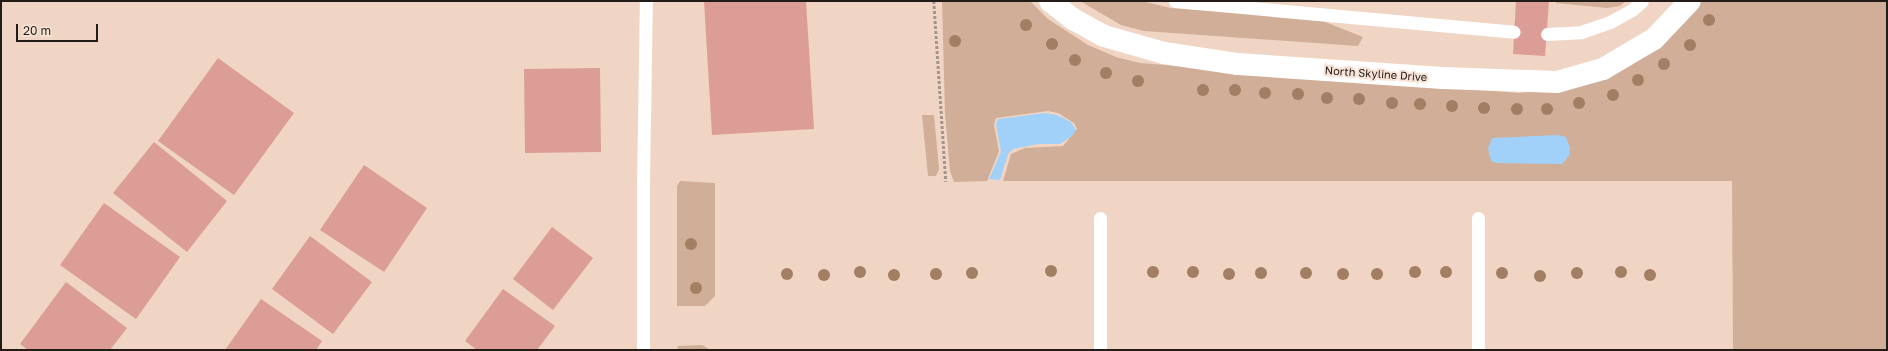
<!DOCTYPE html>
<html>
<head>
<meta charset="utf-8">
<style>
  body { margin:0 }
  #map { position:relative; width:1888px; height:351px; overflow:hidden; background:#f8e3d7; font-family:"Golos Text",sans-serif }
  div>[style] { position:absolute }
  .built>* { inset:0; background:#f0d5c4 }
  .green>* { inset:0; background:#d1ae98 }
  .water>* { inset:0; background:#a1d1f9 }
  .building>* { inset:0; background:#db9d96 }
  .path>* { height:2.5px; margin-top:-1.25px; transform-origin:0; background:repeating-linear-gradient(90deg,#a4948b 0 3px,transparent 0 5px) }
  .lane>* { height:13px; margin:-6.5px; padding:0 6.5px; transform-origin:6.5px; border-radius:6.5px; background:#fff }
  .secondary>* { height:22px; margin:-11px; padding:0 11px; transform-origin:11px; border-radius:11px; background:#fff }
  .trees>* { width:12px; height:12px; margin:-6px; border-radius:50%; background:#a27e63 }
  span { translate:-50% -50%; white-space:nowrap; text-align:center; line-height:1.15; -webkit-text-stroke:4px #f8e3d7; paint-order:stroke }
  .street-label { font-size:11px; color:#231b17 }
  .frame { position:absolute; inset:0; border:2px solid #231b17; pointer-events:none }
  .scale { position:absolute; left:16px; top:24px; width:82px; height:18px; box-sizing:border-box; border:2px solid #231b17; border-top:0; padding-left:5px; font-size:12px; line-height:14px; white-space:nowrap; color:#231b17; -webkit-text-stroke:3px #f8e3d7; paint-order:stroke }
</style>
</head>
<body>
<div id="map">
  <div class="built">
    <i style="clip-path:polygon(1px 1px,1887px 1px,1887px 350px,1px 350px)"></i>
  </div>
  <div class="green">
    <i style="clip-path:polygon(942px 1px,1030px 1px,1048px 19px,1088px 45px,1116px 57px,1140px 63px,1519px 93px,1569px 88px,1700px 1px,1887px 1px,1887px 350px,1733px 350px,1732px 181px,1003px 181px,1011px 154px,1025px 148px,1063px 146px,1077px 129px,1074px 123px,1058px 113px,1048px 111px,996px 118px,994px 125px,999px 151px,987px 181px,954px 182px,950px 171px,945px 114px)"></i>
    <i style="clip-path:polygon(1080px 1px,1142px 1px,1170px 8px,1315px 18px,1363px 37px,1358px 46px,1144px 31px,1121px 25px)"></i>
    <i style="clip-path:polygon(1557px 1px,1626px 1px,1620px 6px,1607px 8px,1556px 3px)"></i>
    <i style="clip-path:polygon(922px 115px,934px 115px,939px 169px,936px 176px,928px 176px)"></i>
    <i style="clip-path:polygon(680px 181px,715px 183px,715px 296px,705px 306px,677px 306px,677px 186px)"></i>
    <i style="clip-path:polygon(702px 345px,711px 350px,677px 350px,678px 346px)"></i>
  </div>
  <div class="water">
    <i style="clip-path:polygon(1045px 113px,1057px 115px,1071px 122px,1076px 130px,1072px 136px,1060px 144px,1038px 144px,1013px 149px,1008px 154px,1000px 180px,989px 179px,1001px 152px,996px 124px,998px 119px)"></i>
    <i style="clip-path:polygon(1559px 135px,1566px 137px,1570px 148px,1569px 156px,1562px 164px,1499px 163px,1492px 162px,1490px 157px,1488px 149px,1492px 138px)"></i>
  </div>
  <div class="building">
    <i style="clip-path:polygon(704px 1px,806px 1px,814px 129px,712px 135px)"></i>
    <i style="clip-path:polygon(1516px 1px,1549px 1px,1545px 56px,1513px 54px)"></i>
    <i style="clip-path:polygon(218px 58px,294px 113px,234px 195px,158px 141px)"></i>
    <i style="clip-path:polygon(600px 68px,601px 152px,525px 153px,524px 69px)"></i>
    <i style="clip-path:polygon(154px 142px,227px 201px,187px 252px,113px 193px)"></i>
    <i style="clip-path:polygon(364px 165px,427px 208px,384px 272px,320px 230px)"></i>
    <i style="clip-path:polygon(104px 203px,180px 257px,136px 319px,60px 265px)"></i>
    <i style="clip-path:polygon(552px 227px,593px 258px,553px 310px,513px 279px)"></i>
    <i style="clip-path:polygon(310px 236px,372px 282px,333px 334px,272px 289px)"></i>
    <i style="clip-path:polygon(66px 282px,127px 328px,110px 350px,28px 350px,20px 344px)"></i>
    <i style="clip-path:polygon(503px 289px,555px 326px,537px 350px,477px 350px,465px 341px)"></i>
    <i style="clip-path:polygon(261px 299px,322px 341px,316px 350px,225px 350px)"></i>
  </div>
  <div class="path">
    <i style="left:934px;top:1px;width:181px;rotate:86.2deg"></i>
  </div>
  <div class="lane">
    <i style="left:1175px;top:1px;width:340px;rotate:5.2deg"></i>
    <i style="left:1547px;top:34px;width:34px;rotate:-3deg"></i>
    <i style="left:1581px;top:32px;width:31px;rotate:-19deg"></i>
    <i style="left:1610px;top:22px;width:25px;rotate:-29deg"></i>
    <i style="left:1632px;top:10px;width:13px;rotate:-42deg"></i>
    <i style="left:1100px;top:218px;width:132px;rotate:90deg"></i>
    <i style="left:1478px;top:218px;width:132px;rotate:90deg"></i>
    <i style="left:643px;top:350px;width:167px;rotate:-90deg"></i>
    <i style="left:643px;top:183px;width:182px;rotate:-89.1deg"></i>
  </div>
  <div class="secondary">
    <i style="left:1050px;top:1px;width:29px;rotate:38deg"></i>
    <i style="left:1073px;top:19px;width:35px;rotate:29deg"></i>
    <i style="left:1104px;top:36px;width:62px;rotate:15.8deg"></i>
    <i style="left:1164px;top:53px;width:75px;rotate:8.5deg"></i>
    <i style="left:1238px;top:64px;width:205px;rotate:3.9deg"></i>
    <i style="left:1443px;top:78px;width:114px;rotate:2deg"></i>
    <i style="left:1557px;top:82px;width:48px;rotate:-15.8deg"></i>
    <i style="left:1603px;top:69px;width:59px;rotate:-30.5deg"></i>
    <i style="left:1654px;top:39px;width:52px;rotate:-46.5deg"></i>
  </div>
  <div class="trees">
    <i style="left:1709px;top:20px"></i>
    <i style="left:1026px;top:25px"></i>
    <i style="left:955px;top:41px"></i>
    <i style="left:1052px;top:44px"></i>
    <i style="left:1690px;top:45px"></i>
    <i style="left:1075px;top:60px"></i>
    <i style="left:1664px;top:64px"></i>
    <i style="left:1106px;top:73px"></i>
    <i style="left:1638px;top:80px"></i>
    <i style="left:1138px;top:81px"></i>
    <i style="left:1203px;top:90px"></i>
    <i style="left:1235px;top:90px"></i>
    <i style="left:1265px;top:93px"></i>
    <i style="left:1298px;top:94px"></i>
    <i style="left:1613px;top:95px"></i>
    <i style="left:1327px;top:98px"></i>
    <i style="left:1359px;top:99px"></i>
    <i style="left:1392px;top:103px"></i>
    <i style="left:1579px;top:103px"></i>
    <i style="left:1420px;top:104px"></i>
    <i style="left:1452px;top:106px"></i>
    <i style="left:1484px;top:108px"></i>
    <i style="left:1517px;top:109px"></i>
    <i style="left:1547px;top:109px"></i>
    <i style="left:691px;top:244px"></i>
    <i style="left:1051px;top:271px"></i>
    <i style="left:860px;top:272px"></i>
    <i style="left:1153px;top:272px"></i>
    <i style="left:1193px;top:272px"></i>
    <i style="left:1415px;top:272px"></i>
    <i style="left:1446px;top:272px"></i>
    <i style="left:1621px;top:272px"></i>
    <i style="left:972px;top:273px"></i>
    <i style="left:1261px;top:273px"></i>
    <i style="left:1306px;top:273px"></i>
    <i style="left:1502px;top:273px"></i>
    <i style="left:1577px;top:273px"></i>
    <i style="left:787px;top:274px"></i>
    <i style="left:936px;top:274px"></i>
    <i style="left:1229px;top:274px"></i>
    <i style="left:1343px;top:274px"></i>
    <i style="left:1377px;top:274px"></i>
    <i style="left:824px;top:275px"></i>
    <i style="left:894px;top:275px"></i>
    <i style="left:1650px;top:275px"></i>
    <i style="left:1540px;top:276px"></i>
    <i style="left:696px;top:288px"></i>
  </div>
  <div class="street-label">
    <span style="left:1376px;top:74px;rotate:4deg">North Skyline Drive</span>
  </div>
  <div class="frame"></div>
  <div class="scale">20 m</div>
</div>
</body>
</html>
